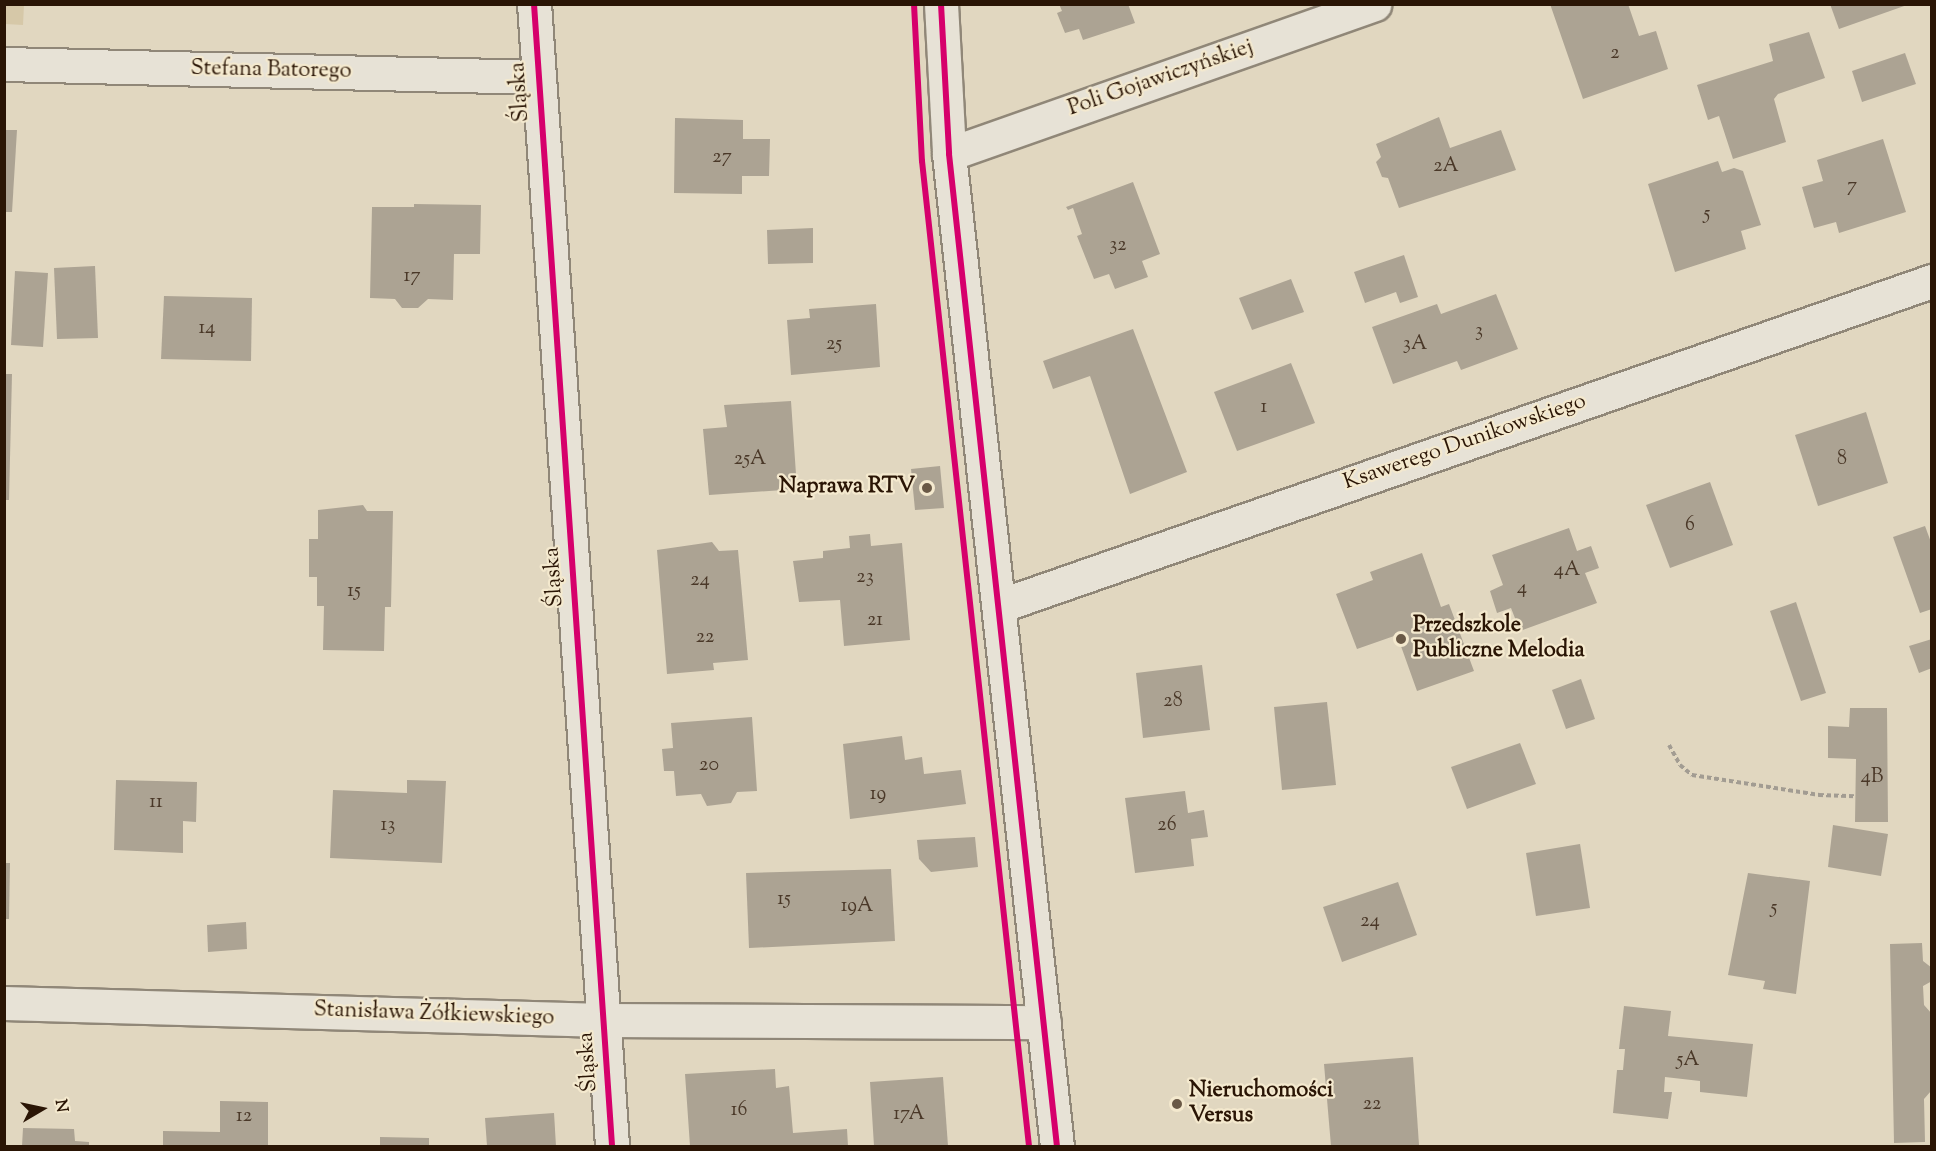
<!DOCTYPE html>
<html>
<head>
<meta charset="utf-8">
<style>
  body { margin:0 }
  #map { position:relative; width:1936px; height:1151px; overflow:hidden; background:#e1d7c0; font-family:"Sorts Mill Goudy",serif }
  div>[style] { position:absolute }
  .green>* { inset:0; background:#d6c8a8 }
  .building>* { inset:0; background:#aca393 }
  .path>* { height:4px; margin-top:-2px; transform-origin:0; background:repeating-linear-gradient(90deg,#a29c92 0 4.5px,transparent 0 7.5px) }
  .roads { filter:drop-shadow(2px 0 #908778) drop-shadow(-2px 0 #908778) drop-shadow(0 2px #908778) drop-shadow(0 -2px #908778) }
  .minor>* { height:33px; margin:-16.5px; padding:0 16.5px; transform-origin:16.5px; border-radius:16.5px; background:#e7e2d6 }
  .cycleway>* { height:6px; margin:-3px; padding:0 3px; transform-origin:3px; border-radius:3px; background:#d6006c }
  .dots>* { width:16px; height:16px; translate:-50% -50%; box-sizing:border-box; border:3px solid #f4e9ce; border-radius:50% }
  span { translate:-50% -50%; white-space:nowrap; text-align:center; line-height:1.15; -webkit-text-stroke:4.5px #f4e9ce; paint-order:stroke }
  .number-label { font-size:20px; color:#4a3828 }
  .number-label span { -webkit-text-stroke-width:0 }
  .street-label { font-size:22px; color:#2a1505 }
  .poi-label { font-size:22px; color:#2a1505; font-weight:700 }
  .right { translate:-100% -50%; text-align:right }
  .left { translate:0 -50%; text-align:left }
  .frame { position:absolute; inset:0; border:6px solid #2a1505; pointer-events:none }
  .north { position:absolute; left:12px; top:1079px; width:60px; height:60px; -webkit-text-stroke:4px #f4e9ce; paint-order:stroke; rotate:81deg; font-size:16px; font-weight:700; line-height:24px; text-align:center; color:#2a1505 }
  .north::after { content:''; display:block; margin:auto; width:21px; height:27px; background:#2a1505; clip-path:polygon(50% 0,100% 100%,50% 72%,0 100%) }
</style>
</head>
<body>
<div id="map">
  <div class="green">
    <i style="clip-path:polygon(5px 4px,24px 5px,23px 25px,5px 24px)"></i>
  </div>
  <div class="building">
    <i style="clip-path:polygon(1059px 4px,1128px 4px,1135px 23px,1083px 40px,1079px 29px,1065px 33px,1057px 13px,1062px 11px)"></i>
    <i style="clip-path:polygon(1550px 4px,1628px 4px,1639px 36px,1656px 31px,1668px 69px,1583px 99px)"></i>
    <i style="clip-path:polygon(1830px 4px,1907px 4px,1907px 5px,1839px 29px)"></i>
    <i style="clip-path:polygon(1809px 32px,1825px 78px,1778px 94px,1774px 99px,1786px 142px,1733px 159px,1719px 116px,1708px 120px,1697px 85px,1773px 61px,1769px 44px)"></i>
    <i style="clip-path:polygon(1905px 53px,1916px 84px,1862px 102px,1852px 71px)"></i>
    <i style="clip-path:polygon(1439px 117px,1450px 148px,1501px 130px,1516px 170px,1399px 208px,1388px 178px,1382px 177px,1376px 162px,1381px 157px,1376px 144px)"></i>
    <i style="clip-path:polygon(675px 118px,743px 120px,743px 139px,770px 139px,769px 176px,742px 176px,742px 194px,674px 193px)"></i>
    <i style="clip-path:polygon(4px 130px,17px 130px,12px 212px,4px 212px)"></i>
    <i style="clip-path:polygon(1883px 139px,1906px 212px,1839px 233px,1836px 222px,1814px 228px,1802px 187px,1823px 181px,1817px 160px)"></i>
    <i style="clip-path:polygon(1718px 161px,1722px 172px,1734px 168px,1743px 171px,1761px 225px,1741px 231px,1746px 249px,1675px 272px,1648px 184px)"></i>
    <i style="clip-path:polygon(1133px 182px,1160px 254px,1142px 261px,1148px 277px,1115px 289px,1109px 274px,1094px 279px,1077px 236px,1082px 234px,1073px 208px,1068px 210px,1066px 207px)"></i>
    <i style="clip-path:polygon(414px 204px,481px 205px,480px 254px,454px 254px,453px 300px,428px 299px,418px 308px,402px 308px,395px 299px,370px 298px,372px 207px,414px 207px)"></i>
    <i style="clip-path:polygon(813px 228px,813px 263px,768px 264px,767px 230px)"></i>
    <i style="clip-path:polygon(1404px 255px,1418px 297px,1400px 303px,1396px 292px,1365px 303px,1354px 272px)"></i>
    <i style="clip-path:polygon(95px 266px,98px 338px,57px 339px,54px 268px)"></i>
    <i style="clip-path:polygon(15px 271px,48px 273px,43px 347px,11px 345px)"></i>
    <i style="clip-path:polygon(1291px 279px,1304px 312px,1252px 330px,1239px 298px)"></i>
    <i style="clip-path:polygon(1496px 294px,1518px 349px,1461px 370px,1457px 361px,1393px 384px,1372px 327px,1437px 304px,1441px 314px)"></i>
    <i style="clip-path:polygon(164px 296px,252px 298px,251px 361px,161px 359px)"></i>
    <i style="clip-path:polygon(876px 304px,880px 367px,791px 375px,787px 320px,810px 318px,809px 309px)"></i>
    <i style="clip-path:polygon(1133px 329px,1187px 472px,1130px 494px,1090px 376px,1053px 389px,1043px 361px)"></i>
    <i style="clip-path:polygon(1291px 363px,1315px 423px,1237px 451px,1214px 392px)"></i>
    <i style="clip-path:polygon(4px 374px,12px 374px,9px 500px,4px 500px)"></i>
    <i style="clip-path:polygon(791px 401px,797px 489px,709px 495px,703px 429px,727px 427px,724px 405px)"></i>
    <i style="clip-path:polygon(1866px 412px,1888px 483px,1818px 506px,1795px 435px)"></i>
    <i style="clip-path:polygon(940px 466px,944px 508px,915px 510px,911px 469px)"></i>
    <i style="clip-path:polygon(1710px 482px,1733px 545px,1670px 568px,1646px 505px)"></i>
    <i style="clip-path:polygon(363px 505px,367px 511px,393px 511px,391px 607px,385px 607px,384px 651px,323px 650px,324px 606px,317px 606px,317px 577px,309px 577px,309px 539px,318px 539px,318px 510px)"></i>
    <i style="clip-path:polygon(1925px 526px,1932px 545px,1932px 609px,1920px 613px,1893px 537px)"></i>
    <i style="clip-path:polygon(1569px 528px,1577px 551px,1591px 546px,1599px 568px,1585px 573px,1597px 603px,1520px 631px,1511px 608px,1497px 613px,1490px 591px,1503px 585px,1492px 555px)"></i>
    <i style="clip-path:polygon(870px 534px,871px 546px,902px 543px,910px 640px,844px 646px,840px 600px,799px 602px,793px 561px,823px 558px,823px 551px,850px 548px,849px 536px)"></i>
    <i style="clip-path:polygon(712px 542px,719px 551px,738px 550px,748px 660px,713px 663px,714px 670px,667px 674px,657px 550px)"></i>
    <i style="clip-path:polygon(1422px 553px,1441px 607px,1449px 604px,1474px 671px,1417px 691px,1397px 635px,1357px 649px,1336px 594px,1373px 580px,1370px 572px)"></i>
    <i style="clip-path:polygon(1796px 602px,1826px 693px,1801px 701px,1770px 611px)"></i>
    <i style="clip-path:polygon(1932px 639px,1932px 668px,1919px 673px,1909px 646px)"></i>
    <i style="clip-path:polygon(1202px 665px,1210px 730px,1143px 738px,1136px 673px)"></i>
    <i style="clip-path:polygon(1581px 679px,1595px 719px,1566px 729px,1552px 690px)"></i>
    <i style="clip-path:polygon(1327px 702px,1336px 785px,1282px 790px,1274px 707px)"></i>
    <i style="clip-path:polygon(1850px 708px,1887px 708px,1888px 822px,1855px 822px,1856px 759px,1828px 758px,1828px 726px,1849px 727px)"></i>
    <i style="clip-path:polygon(752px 717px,757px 791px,737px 792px,731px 803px,707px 806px,701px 794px,676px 796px,674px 771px,664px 771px,662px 749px,673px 748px,671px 723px)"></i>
    <i style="clip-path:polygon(902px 736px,905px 760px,922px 757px,924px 774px,961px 770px,966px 804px,850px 819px,843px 744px)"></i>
    <i style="clip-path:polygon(1520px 743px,1536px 784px,1467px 809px,1451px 767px)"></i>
    <i style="clip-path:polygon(116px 780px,197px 782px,196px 822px,183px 821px,183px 853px,114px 850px)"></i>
    <i style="clip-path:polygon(407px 780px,446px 781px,442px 863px,330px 858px,333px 790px,407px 793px)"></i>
    <i style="clip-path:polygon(1185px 791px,1188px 813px,1204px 810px,1208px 837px,1191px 839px,1194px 866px,1135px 873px,1125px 798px)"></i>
    <i style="clip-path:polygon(1833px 825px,1888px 834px,1881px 876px,1828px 867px)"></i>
    <i style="clip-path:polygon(975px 837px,978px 867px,931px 872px,919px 859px,917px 840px)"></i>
    <i style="clip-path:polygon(1580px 844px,1590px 908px,1536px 916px,1526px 853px)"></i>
    <i style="clip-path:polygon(4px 863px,10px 863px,9px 919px,4px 919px)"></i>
    <i style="clip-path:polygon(891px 869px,895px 941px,749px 948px,746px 873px)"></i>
    <i style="clip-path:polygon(1748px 873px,1810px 881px,1796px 994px,1763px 989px,1765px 981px,1728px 975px)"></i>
    <i style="clip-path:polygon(1398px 882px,1417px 935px,1342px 962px,1323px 907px)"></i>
    <i style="clip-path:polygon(246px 922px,247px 949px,208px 952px,207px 925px)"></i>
    <i style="clip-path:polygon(1922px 943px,1923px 961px,1932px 968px,1932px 981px,1923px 986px,1924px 1005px,1932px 1014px,1931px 1091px,1924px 1099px,1925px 1142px,1894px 1143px,1890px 944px)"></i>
    <i style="clip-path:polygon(1624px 1006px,1671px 1011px,1668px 1036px,1753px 1044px,1747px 1097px,1700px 1092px,1700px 1081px,1665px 1077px,1664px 1092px,1672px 1092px,1668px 1119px,1613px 1113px,1617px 1070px,1623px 1070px,1625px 1049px,1619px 1049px)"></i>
    <i style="clip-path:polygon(1413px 1057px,1419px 1145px,1331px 1146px,1324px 1064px)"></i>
    <i style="clip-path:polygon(775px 1069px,776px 1088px,789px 1086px,793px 1133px,847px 1129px,848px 1146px,690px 1146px,685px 1074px)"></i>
    <i style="clip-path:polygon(943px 1077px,948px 1146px,874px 1146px,870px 1082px)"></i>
    <i style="clip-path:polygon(220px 1101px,268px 1102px,268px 1146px,163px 1146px,163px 1131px,220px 1132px)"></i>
    <i style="clip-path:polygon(554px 1113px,556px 1146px,487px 1146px,485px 1118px)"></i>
    <i style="clip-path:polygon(23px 1128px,74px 1129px,75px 1141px,89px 1142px,89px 1146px,22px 1146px)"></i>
    <i style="clip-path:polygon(380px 1137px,429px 1138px,429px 1146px,380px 1146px)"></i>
  </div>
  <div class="path">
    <i style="left:1669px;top:745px;width:23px;rotate:61deg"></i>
    <i style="left:1680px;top:765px;width:16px;rotate:40deg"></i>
    <i style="left:1692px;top:775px;width:129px;rotate:8.9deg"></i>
    <i style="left:1819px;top:795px;width:36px;rotate:2deg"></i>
  </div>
  <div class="roads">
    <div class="minor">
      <i style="left:534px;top:4px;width:1145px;rotate:86.09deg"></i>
      <i style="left:941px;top:4px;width:150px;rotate:86.9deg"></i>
      <i style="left:949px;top:154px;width:998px;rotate:83.79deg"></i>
      <i style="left:4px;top:64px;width:534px;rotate:1.39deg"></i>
      <i style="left:949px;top:154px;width:451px;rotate:-19.4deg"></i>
      <i style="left:999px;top:606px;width:988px;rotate:-19.21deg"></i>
      <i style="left:4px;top:1003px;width:600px;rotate:1.62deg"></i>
      <i style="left:604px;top:1020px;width:440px;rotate:0.3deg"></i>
    </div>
  </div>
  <div class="cycleway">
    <i style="left:534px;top:4px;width:1145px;rotate:86.09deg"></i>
    <i style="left:914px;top:4px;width:157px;rotate:87.1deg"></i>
    <i style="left:922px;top:161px;width:991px;rotate:83.8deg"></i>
    <i style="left:941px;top:4px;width:150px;rotate:86.9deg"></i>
    <i style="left:949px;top:154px;width:998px;rotate:83.79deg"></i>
  </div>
  <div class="dots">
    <i style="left:927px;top:488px;background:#6a5946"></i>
    <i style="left:1401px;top:639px;background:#6a5946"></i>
    <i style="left:1177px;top:1104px;background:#6a5946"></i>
  </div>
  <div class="number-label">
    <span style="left:1615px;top:53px">2</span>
    <span style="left:722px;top:157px">27</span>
    <span style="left:1446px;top:166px">2A</span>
    <span style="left:1852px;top:186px">7</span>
    <span style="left:1707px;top:214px">5</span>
    <span style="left:1118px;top:245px">32</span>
    <span style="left:412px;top:276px">17</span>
    <span style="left:207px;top:328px">14</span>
    <span style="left:1479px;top:331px">3</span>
    <span style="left:834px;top:344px">25</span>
    <span style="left:1415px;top:344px">3A</span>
    <span style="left:1264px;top:407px">1</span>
    <span style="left:750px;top:459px">25A</span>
    <span style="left:1842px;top:459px">8</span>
    <span style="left:1690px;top:525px">6</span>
    <span style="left:1567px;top:570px">4A</span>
    <span style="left:865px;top:577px">23</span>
    <span style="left:700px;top:580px">24</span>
    <span style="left:1522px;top:588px">4</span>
    <span style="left:354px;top:591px">15</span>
    <span style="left:875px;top:620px">21</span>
    <span style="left:705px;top:637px">22</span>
    <span style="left:1173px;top:701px">28</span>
    <span style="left:709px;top:765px">20</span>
    <span style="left:1872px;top:777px">4B</span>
    <span style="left:878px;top:794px">19</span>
    <span style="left:156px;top:802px">11</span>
    <span style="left:388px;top:825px">13</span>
    <span style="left:1167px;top:825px">26</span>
    <span style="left:784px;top:899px">15</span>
    <span style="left:857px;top:906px">19A</span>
    <span style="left:1774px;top:908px">5</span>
    <span style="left:1370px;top:921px">24</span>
    <span style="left:1688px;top:1060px">5A</span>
    <span style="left:1372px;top:1104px">22</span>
    <span style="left:739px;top:1110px">16</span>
    <span style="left:909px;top:1114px">17A</span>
    <span style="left:244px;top:1116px">12</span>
  </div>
  <div class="street-label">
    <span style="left:271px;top:71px;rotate:1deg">Stefana Batorego</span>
    <span style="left:1161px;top:79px;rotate:-19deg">Poli Gojawiczyńskiej</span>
    <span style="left:521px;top:92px;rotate:-94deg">Śląska</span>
    <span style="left:1465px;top:443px;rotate:-19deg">Ksawerego Dunikowskiego</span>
    <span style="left:555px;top:577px;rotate:-94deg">Śląska</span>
    <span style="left:434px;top:1015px;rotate:2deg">Stanisława Żółkiewskiego</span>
    <span style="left:589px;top:1062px;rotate:-94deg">Śląska</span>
  </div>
  <div class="poi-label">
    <span class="right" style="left:915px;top:488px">Naprawa RTV</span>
    <span class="left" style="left:1413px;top:639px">Przedszkole<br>Publiczne Melodia</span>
    <span class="left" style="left:1189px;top:1104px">Nieruchomości<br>Versus</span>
  </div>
  <div class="frame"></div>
  <div class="north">N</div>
</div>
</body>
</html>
